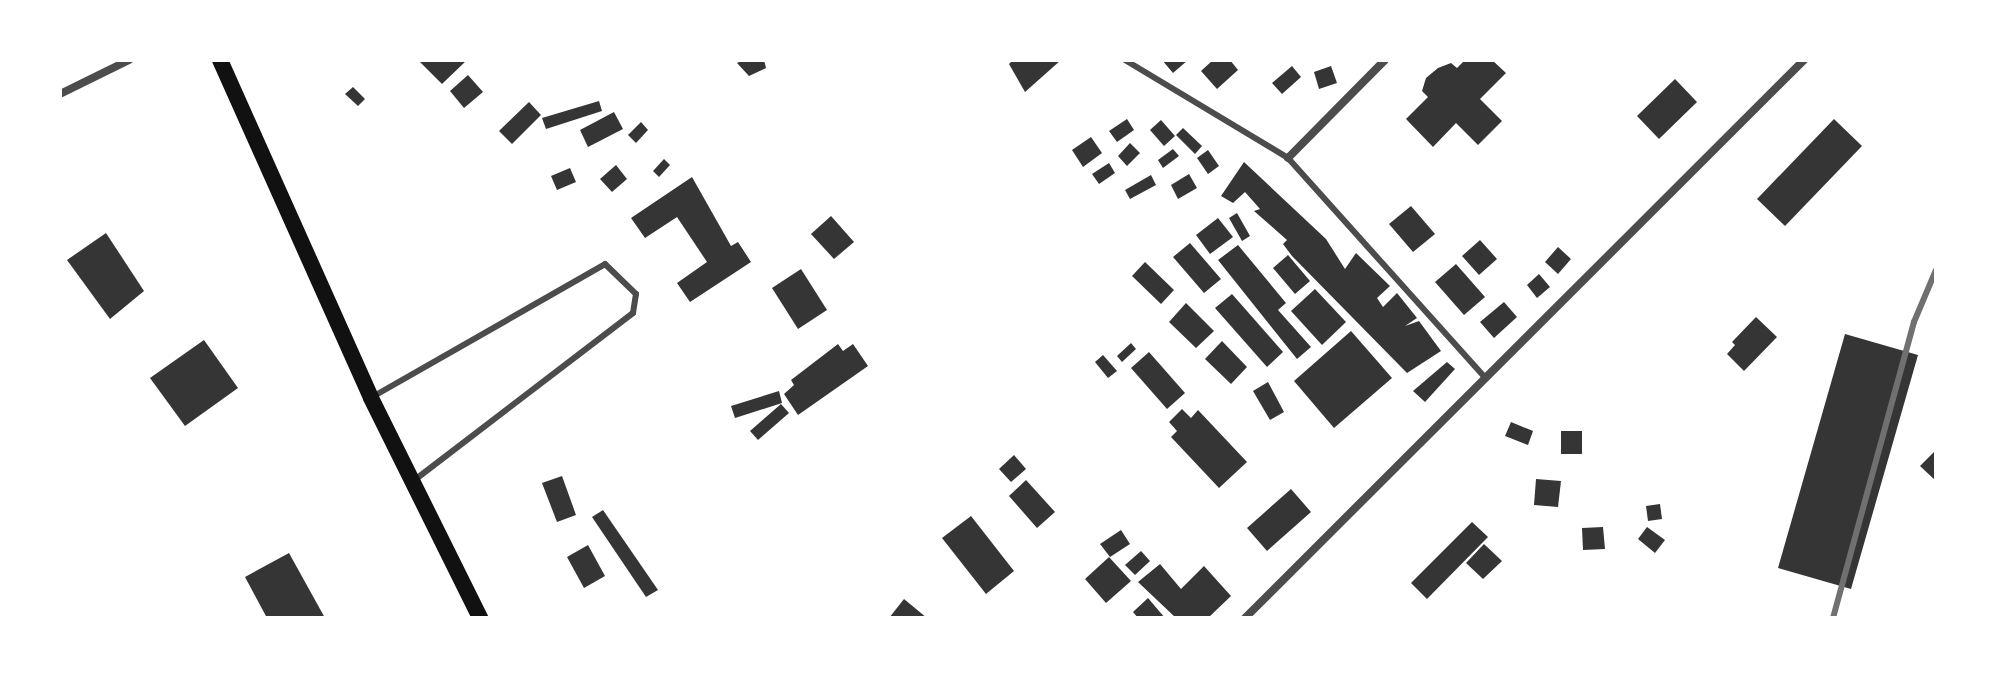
<!DOCTYPE html>
<html>
<head>
<meta charset="utf-8">
<style>
  body { margin:0 }
  #map { position:relative; width:1996px; height:678px; overflow:hidden; background:#fff; font-family:"DejaVu Sans",sans-serif }
  div>[style] { position:absolute }
  .building>* { inset:0; background:#353535 }
  .service>* { height:6px; margin:-3px; padding:0 3px; transform-origin:3px; border-radius:3px; background:#4c4c4c }
  .minor>* { height:8px; margin:-4px; padding:0 4px; transform-origin:4px; border-radius:4px; background:#4c4c4c }
  .secondary>* { height:16px; margin:-8px; padding:0 8px; transform-origin:8px; border-radius:8px; background:#111 }
  .rail>* { height:6px; margin:-3px; padding:0 3px; transform-origin:3px; border-radius:3px; background:#707070 }
  span { translate:-50% -50%; white-space:nowrap; text-align:center; line-height:1.15; -webkit-text-stroke:6px #fff; paint-order:stroke }
  .frame { position:absolute; inset:0; border:62px solid #fff; pointer-events:none }
</style>
</head>
<body>
<div id="map">
  <div class="building">
    <i style="clip-path:polygon(418px 60px,467px 60px,442px 84px)"></i>
    <i style="clip-path:polygon(743px 60px,764px 60px,766px 68px,749px 76px,737px 63px)"></i>
    <i style="clip-path:polygon(1013px 60px,1061px 60px,1025px 92px,1009px 64px)"></i>
    <i style="clip-path:polygon(1162px 60px,1188px 60px,1173px 73px)"></i>
    <i style="clip-path:polygon(1213px 60px,1230px 60px,1238px 70px,1217px 89px,1201px 71px)"></i>
    <i style="clip-path:polygon(1465px 60px,1492px 60px,1506px 73px,1480px 99px,1502px 121px,1478px 145px,1456px 123px,1433px 147px,1406px 119px,1428px 97px,1422px 91px,1426px 78px,1438px 68px,1451px 63px,1457px 68px)"></i>
    <i style="clip-path:polygon(1292px 66px,1301px 77px,1282px 94px,1272px 83px)"></i>
    <i style="clip-path:polygon(1331px 66px,1337px 83px,1319px 89px,1314px 72px)"></i>
    <i style="clip-path:polygon(468px 75px,483px 92px,464px 108px,450px 91px)"></i>
    <i style="clip-path:polygon(1675px 79px,1697px 102px,1659px 139px,1637px 116px)"></i>
    <i style="clip-path:polygon(353px 87px,365px 99px,358px 106px,345px 94px)"></i>
    <i style="clip-path:polygon(599px 101px,602px 111px,546px 129px,542px 118px)"></i>
    <i style="clip-path:polygon(529px 102px,541px 115px,512px 144px,499px 131px)"></i>
    <i style="clip-path:polygon(614px 112px,623px 129px,588px 147px,580px 130px)"></i>
    <i style="clip-path:polygon(1127px 119px,1134px 130px,1117px 142px,1109px 131px)"></i>
    <i style="clip-path:polygon(1834px 119px,1862px 146px,1785px 226px,1757px 199px)"></i>
    <i style="clip-path:polygon(1161px 120px,1175px 136px,1164px 146px,1150px 130px)"></i>
    <i style="clip-path:polygon(641px 122px,648px 130px,636px 143px,628px 135px)"></i>
    <i style="clip-path:polygon(1183px 128px,1202px 146px,1195px 154px,1176px 135px)"></i>
    <i style="clip-path:polygon(1091px 137px,1102px 153px,1083px 167px,1072px 150px)"></i>
    <i style="clip-path:polygon(1130px 143px,1140px 153px,1127px 166px,1118px 156px)"></i>
    <i style="clip-path:polygon(1173px 149px,1179px 156px,1163px 168px,1158px 160px)"></i>
    <i style="clip-path:polygon(1208px 150px,1219px 166px,1208px 174px,1197px 158px)"></i>
    <i style="clip-path:polygon(664px 159px,670px 165px,659px 177px,653px 171px)"></i>
    <i style="clip-path:polygon(1244px 162px,1326px 239px,1345px 269px,1356px 253px,1390px 286px,1377px 298px,1383px 307px,1397px 293px,1417px 318px,1405px 326px,1419px 321px,1441px 351px,1407px 373px,1292px 256px,1283px 244px,1287px 240px,1254px 211px,1260px 209px,1245px 192px,1233px 203px,1221px 196px)"></i>
    <i style="clip-path:polygon(1109px 163px,1115px 173px,1099px 184px,1092px 174px)"></i>
    <i style="clip-path:polygon(616px 165px,627px 179px,612px 192px,600px 179px)"></i>
    <i style="clip-path:polygon(570px 168px,576px 182px,557px 190px,551px 176px)"></i>
    <i style="clip-path:polygon(1189px 174px,1197px 188px,1178px 199px,1171px 185px)"></i>
    <i style="clip-path:polygon(1151px 175px,1156px 185px,1130px 199px,1125px 190px)"></i>
    <i style="clip-path:polygon(692px 177px,731px 246px,738px 242px,751px 262px,690px 302px,677px 283px,707px 262px,677px 217px,645px 238px,631px 218px)"></i>
    <i style="clip-path:polygon(1411px 206px,1435px 234px,1413px 252px,1389px 224px)"></i>
    <i style="clip-path:polygon(1237px 213px,1250px 236px,1242px 241px,1229px 218px)"></i>
    <i style="clip-path:polygon(831px 216px,854px 242px,834px 259px,811px 234px)"></i>
    <i style="clip-path:polygon(1218px 218px,1233px 237px,1210px 254px,1196px 235px)"></i>
    <i style="clip-path:polygon(106px 233px,144px 291px,110px 319px,67px 260px)"></i>
    <i style="clip-path:polygon(1480px 240px,1497px 259px,1479px 275px,1462px 256px)"></i>
    <i style="clip-path:polygon(1190px 243px,1221px 279px,1204px 293px,1173px 257px)"></i>
    <i style="clip-path:polygon(1238px 245px,1286px 303px,1278px 310px,1311px 347px,1297px 359px,1218px 260px)"></i>
    <i style="clip-path:polygon(1558px 247px,1571px 259px,1558px 274px,1545px 262px)"></i>
    <i style="clip-path:polygon(1288px 255px,1310px 281px,1295px 294px,1273px 268px)"></i>
    <i style="clip-path:polygon(1145px 262px,1174px 290px,1161px 304px,1132px 276px)"></i>
    <i style="clip-path:polygon(1456px 264px,1485px 297px,1464px 315px,1435px 282px)"></i>
    <i style="clip-path:polygon(801px 269px,827px 310px,798px 329px,772px 288px)"></i>
    <i style="clip-path:polygon(1539px 274px,1550px 287px,1537px 298px,1527px 285px)"></i>
    <i style="clip-path:polygon(1315px 289px,1346px 322px,1322px 345px,1291px 311px)"></i>
    <i style="clip-path:polygon(1232px 294px,1283px 352px,1267px 367px,1215px 308px)"></i>
    <i style="clip-path:polygon(1504px 302px,1517px 317px,1494px 338px,1480px 322px)"></i>
    <i style="clip-path:polygon(1186px 303px,1214px 331px,1196px 348px,1169px 322px)"></i>
    <i style="clip-path:polygon(1756px 317px,1777px 337px,1744px 371px,1727px 354px,1735px 345px,1732px 342px)"></i>
    <i style="clip-path:polygon(1351px 331px,1392px 378px,1334px 428px,1294px 381px)"></i>
    <i style="clip-path:polygon(1845px 334px,1918px 355px,1851px 589px,1778px 568px)"></i>
    <i style="clip-path:polygon(204px 340px,238px 388px,185px 426px,150px 378px)"></i>
    <i style="clip-path:polygon(1222px 341px,1247px 367px,1231px 384px,1205px 359px)"></i>
    <i style="clip-path:polygon(1131px 343px,1136px 349px,1122px 362px,1117px 356px)"></i>
    <i style="clip-path:polygon(838px 344px,843px 351px,853px 344px,868px 366px,798px 415px,784px 394px,794px 385px,791px 380px)"></i>
    <i style="clip-path:polygon(1149px 352px,1185px 393px,1167px 409px,1131px 368px)"></i>
    <i style="clip-path:polygon(1103px 355px,1117px 371px,1108px 378px,1095px 362px)"></i>
    <i style="clip-path:polygon(1447px 362px,1455px 369px,1425px 402px,1413px 391px)"></i>
    <i style="clip-path:polygon(1268px 382px,1284px 412px,1270px 420px,1253px 391px)"></i>
    <i style="clip-path:polygon(779px 391px,782px 403px,735px 418px,731px 406px)"></i>
    <i style="clip-path:polygon(781px 404px,789px 413px,758px 440px,750px 431px)"></i>
    <i style="clip-path:polygon(1182px 409px,1191px 418px,1198px 410px,1247px 462px,1219px 488px,1171px 437px,1177px 431px,1169px 422px)"></i>
    <i style="clip-path:polygon(1511px 422px,1533px 431px,1528px 445px,1505px 436px)"></i>
    <i style="clip-path:polygon(1561px 431px,1582px 431px,1582px 454px,1561px 454px)"></i>
    <i style="clip-path:polygon(1936px 450px,1936px 481px,1920px 466px)"></i>
    <i style="clip-path:polygon(1014px 455px,1026px 469px,1011px 482px,999px 469px)"></i>
    <i style="clip-path:polygon(562px 476px,576px 515px,557px 522px,542px 483px)"></i>
    <i style="clip-path:polygon(1536px 479px,1561px 481px,1558px 507px,1534px 505px)"></i>
    <i style="clip-path:polygon(1026px 480px,1055px 512px,1037px 528px,1009px 496px)"></i>
    <i style="clip-path:polygon(1291px 489px,1311px 512px,1267px 551px,1247px 528px)"></i>
    <i style="clip-path:polygon(1660px 504px,1662px 519px,1648px 521px,1646px 506px)"></i>
    <i style="clip-path:polygon(603px 510px,658px 590px,646px 597px,592px 517px)"></i>
    <i style="clip-path:polygon(971px 516px,1014px 571px,986px 594px,942px 538px)"></i>
    <i style="clip-path:polygon(1472px 522px,1488px 537px,1427px 599px,1411px 583px)"></i>
    <i style="clip-path:polygon(1603px 527px,1605px 549px,1583px 550px,1582px 528px)"></i>
    <i style="clip-path:polygon(1647px 527px,1665px 540px,1655px 553px,1638px 539px)"></i>
    <i style="clip-path:polygon(1121px 530px,1130px 544px,1110px 557px,1100px 544px)"></i>
    <i style="clip-path:polygon(1484px 544px,1502px 561px,1483px 579px,1466px 563px)"></i>
    <i style="clip-path:polygon(588px 545px,605px 576px,584px 588px,567px 557px)"></i>
    <i style="clip-path:polygon(1141px 551px,1150px 561px,1135px 575px,1125px 565px)"></i>
    <i style="clip-path:polygon(289px 553px,325px 618px,267px 618px,245px 577px)"></i>
    <i style="clip-path:polygon(1109px 557px,1131px 581px,1106px 603px,1085px 579px)"></i>
    <i style="clip-path:polygon(1160px 564px,1181px 589px,1204px 566px,1231px 596px,1208px 618px,1176px 618px,1138px 582px)"></i>
    <i style="clip-path:polygon(1148px 598px,1165px 618px,1138px 618px,1133px 612px)"></i>
    <i style="clip-path:polygon(904px 599px,927px 618px,889px 618px)"></i>
  </div>
  <div class="service">
    <i style="left:1125px;top:60px;width:190px;rotate:31deg"></i>
    <i style="left:1288px;top:158px;width:292px;rotate:48.1deg"></i>
    <i style="left:374px;top:396px;width:266px;rotate:-29.7deg"></i>
    <i style="left:605px;top:264px;width:43px;rotate:44.1deg"></i>
    <i style="left:636px;top:294px;width:19px;rotate:99deg"></i>
    <i style="left:633px;top:313px;width:277px;rotate:142.6deg"></i>
  </div>
  <div class="minor">
    <i style="left:60px;top:94px;width:77px;rotate:-26.2deg"></i>
    <i style="left:1288px;top:158px;width:138px;rotate:-45.3deg"></i>
    <i style="left:1245px;top:618px;width:790px;rotate:-44.95deg"></i>
  </div>
  <div class="secondary">
    <i style="left:220px;top:60px;width:370px;rotate:65.9deg"></i>
    <i style="left:371px;top:398px;width:246px;rotate:63.6deg"></i>
  </div>
  <div class="rail">
    <i style="left:1833px;top:618px;width:307px;rotate:-74.7deg"></i>
    <i style="left:1914px;top:322px;width:56px;rotate:-67.1deg"></i>
  </div>
  <div class="frame"></div>
</div>
</body>
</html>
